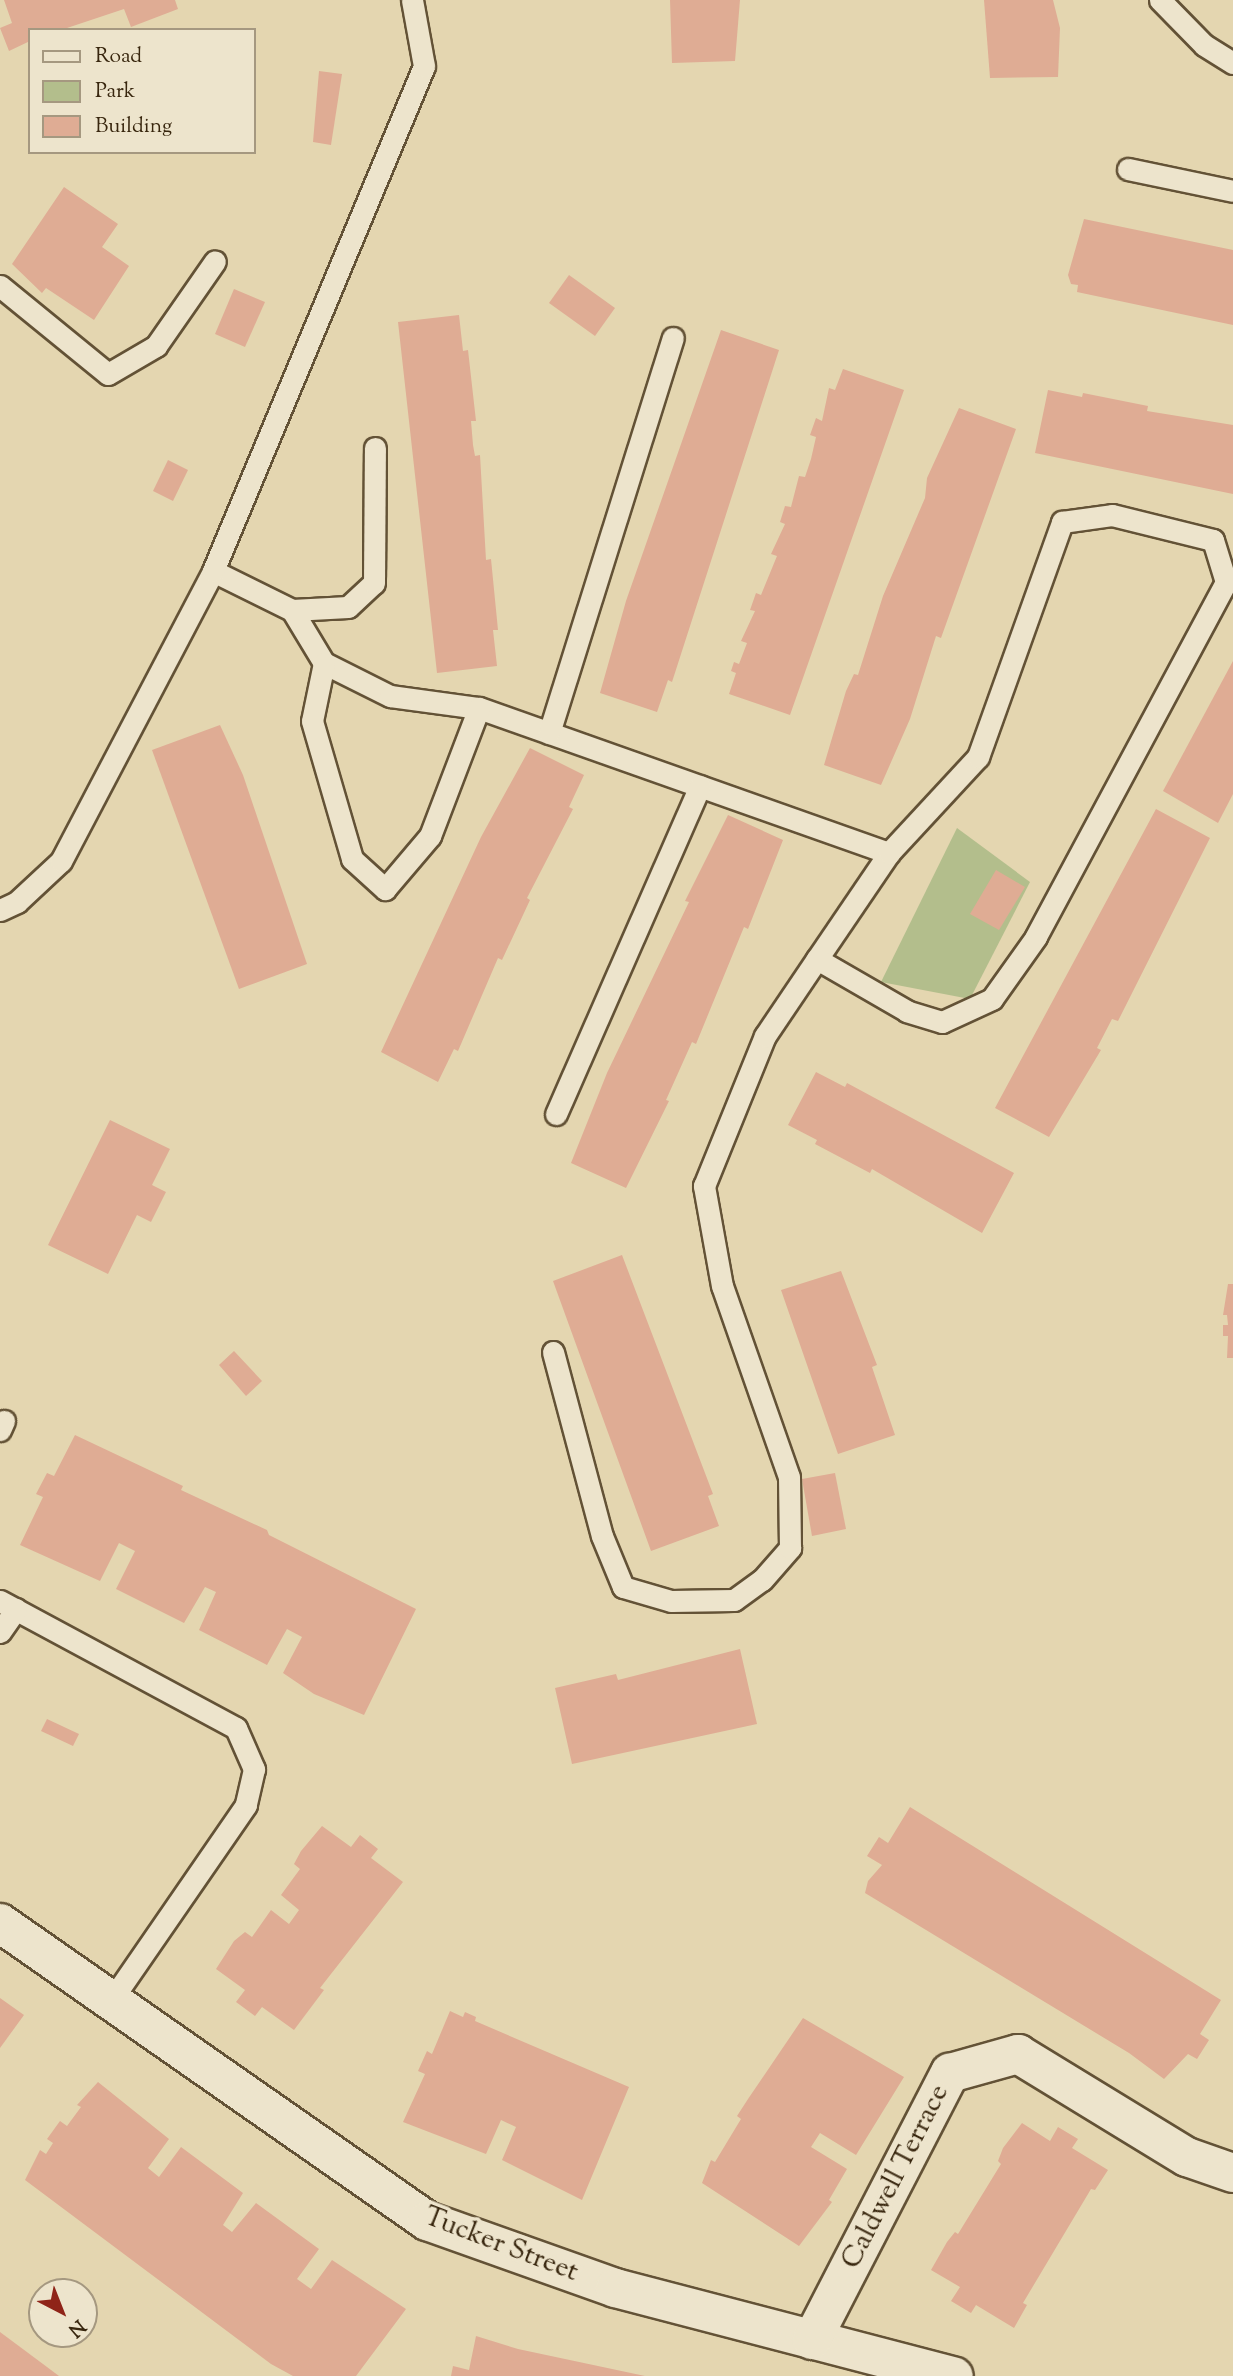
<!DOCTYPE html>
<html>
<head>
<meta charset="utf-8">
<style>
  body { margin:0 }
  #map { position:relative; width:1233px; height:2376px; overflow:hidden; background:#e4d6b0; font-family:"Sorts Mill Goudy",serif }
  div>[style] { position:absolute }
  .green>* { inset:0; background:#b3be8c }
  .building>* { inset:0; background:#dfac94 }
  .roads { filter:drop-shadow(2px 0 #635236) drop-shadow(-2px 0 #635236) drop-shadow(0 2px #635236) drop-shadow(0 -2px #635236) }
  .lane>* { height:21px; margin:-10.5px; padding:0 10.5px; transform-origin:10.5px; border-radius:10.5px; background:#ede4cc }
  .street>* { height:38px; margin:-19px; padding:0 19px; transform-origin:19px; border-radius:19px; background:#ede4cc }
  span { translate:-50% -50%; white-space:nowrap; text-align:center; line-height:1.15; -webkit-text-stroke:7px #ede4cc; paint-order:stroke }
  .street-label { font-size:28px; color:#38260e }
  .legend { position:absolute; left:28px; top:28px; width:228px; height:126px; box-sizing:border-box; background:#ede4cc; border:2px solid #a59880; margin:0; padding:9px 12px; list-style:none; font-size:21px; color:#38260e }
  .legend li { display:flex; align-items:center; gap:14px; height:35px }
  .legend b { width:35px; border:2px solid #a59880 }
  .north { position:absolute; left:28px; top:2278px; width:70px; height:70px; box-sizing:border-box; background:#ede4cc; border:2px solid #a59880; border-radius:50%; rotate:138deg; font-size:19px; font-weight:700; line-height:28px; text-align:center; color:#38260e }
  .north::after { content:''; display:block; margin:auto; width:24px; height:32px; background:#8f2418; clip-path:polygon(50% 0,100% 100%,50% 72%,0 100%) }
</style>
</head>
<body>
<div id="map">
  <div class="green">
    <i style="clip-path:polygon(957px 828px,1030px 882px,970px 999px,881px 982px)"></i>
  </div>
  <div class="building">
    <i style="clip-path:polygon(4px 0,175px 0,178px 9px,131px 27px,124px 9px,61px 30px,30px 30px,30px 41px,9px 51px,0 28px,12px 23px)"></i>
    <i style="clip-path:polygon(670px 0,740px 0,735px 61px,672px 63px)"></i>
    <i style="clip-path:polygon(984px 0,1053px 0,1060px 28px,1058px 77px,990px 78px)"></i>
    <i style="clip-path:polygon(319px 71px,342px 74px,331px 145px,313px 142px)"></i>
    <i style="clip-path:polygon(64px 187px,118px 224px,102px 247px,129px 266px,94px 320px,46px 288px,42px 293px,12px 264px)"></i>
    <i style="clip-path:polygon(1084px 219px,1233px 250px,1233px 325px,1077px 292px,1078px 285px,1071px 284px,1068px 275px)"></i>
    <i style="clip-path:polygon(569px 275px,615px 308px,595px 336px,549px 303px)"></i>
    <i style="clip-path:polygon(234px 289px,265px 302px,245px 347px,215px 334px)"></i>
    <i style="clip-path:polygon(459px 315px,463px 351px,468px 350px,476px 421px,471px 421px,473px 445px,475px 456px,480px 455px,486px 560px,491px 559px,498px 630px,493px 630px,497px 666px,437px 673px,398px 322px)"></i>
    <i style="clip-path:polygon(721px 330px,779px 350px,672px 682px,668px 680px,657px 712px,600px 693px,626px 601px)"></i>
    <i style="clip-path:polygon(843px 369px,904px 390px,790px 715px,729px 694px,736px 673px,731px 671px,734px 662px,739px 664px,747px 643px,741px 641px,755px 611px,750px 610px,756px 593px,761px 595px,777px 556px,771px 554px,785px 524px,780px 522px,785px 506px,791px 507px,799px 476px,805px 477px,811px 459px,816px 437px,810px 435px,816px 418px,822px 421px,829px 388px,835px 390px)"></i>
    <i style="clip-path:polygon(1048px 390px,1082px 397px,1083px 393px,1148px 406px,1147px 411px,1233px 425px,1233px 494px,1035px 453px)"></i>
    <i style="clip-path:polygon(959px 408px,1016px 429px,941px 638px,936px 636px,910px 719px,881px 785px,824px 765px,846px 691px,854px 674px,858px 675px,883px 596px,925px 498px,927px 478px)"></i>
    <i style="clip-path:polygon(168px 460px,188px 470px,173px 501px,153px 491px)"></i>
    <i style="clip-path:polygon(1233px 661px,1233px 794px,1218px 823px,1163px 791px)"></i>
    <i style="clip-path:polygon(220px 725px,243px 775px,307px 964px,239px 989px,152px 750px)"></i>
    <i style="clip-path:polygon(530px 748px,584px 775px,569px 807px,573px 809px,527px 898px,530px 900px,502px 960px,498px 958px,458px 1051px,454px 1049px,438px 1082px,381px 1052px,481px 837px)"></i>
    <i style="clip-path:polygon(1156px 809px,1210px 838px,1118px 1021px,1112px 1019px,1097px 1048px,1101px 1050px,1049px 1137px,995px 1108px)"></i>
    <i style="clip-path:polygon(728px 815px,783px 840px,748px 929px,744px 927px,696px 1044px,692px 1042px,666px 1100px,669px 1101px,626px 1188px,571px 1163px,607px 1073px,689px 902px,685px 901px)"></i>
    <i style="clip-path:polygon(996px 870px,1025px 887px,999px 930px,970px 914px)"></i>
    <i style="clip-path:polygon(816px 1072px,845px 1087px,847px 1083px,1014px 1173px,982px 1233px,872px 1169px,870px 1173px,815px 1144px,817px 1140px,788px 1125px)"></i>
    <i style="clip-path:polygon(110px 1120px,170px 1149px,152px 1185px,166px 1192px,151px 1222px,137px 1215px,108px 1274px,48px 1245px)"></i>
    <i style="clip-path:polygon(622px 1255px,713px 1494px,708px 1496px,719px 1526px,651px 1551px,553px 1281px)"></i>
    <i style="clip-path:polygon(841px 1271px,877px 1365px,872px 1367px,895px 1435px,838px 1454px,781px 1290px)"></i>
    <i style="clip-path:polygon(1228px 1284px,1233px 1284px,1233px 1358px,1227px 1358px,1228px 1336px,1223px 1336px,1223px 1325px,1228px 1325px,1227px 1315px,1223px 1315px)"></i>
    <i style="clip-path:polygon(234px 1351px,262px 1381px,246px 1396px,219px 1365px)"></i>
    <i style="clip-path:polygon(75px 1435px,183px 1486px,181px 1490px,267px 1530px,269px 1535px,416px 1609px,364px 1715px,314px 1694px,283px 1673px,302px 1637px,287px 1629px,267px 1665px,199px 1630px,216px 1592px,205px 1587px,184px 1623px,116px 1589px,135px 1551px,119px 1543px,100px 1581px,20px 1545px,43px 1497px,36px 1494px,47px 1473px,54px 1476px)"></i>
    <i style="clip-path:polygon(835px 1473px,846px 1529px,812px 1536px,802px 1479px)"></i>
    <i style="clip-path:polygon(740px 1649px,757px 1724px,572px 1764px,555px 1688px,616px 1674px,618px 1680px)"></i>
    <i style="clip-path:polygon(47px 1719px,79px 1734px,73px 1746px,41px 1731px)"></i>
    <i style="clip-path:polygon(910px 1807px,1221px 2000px,1200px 2034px,1209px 2040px,1197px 2059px,1188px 2054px,1164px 2079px,1129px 2053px,865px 1893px,868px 1881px,882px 1865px,867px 1856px,879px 1837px,888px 1843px)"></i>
    <i style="clip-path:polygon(322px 1826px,351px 1847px,360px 1835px,378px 1849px,371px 1858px,403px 1882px,320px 1988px,324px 1990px,294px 2030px,262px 2007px,255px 2016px,236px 2002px,245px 1990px,216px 1969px,234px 1941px,245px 1932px,252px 1937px,271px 1910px,289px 1924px,299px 1910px,281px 1895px,300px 1869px,294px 1864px,301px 1851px)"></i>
    <i style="clip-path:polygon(0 1998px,24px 2015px,0 2048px)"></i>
    <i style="clip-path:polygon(450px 2011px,463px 2017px,465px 2012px,476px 2017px,475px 2021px,629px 2087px,582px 2200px,502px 2160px,516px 2127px,501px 2120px,486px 2154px,403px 2122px,425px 2074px,418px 2071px,427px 2051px,432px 2054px)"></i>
    <i style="clip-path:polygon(803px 2018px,904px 2077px,856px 2155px,820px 2133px,811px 2147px,847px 2169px,829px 2200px,832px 2202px,799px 2246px,702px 2183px,711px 2160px,715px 2162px,741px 2119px,737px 2116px,748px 2099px)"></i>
    <i style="clip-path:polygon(98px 2082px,169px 2139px,148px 2168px,159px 2177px,181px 2147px,243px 2193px,223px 2225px,232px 2232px,256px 2203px,319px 2249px,297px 2279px,311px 2289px,332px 2260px,406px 2309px,356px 2376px,293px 2376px,271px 2364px,25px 2180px,40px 2150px,46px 2154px,53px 2143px,47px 2139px,60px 2121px,67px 2126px,81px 2107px,77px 2105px)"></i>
    <i style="clip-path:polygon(1022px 2123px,1050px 2141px,1058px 2127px,1078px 2139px,1072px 2148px,1108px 2170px,1095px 2190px,1091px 2189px,1023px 2303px,1027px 2305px,1014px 2328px,976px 2305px,971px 2313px,951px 2301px,960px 2287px,931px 2270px,947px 2242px,955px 2232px,958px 2234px,1001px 2164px,998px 2161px,1003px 2148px)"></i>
    <i style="clip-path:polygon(0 2332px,47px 2367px,59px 2376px,0 2376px)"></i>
    <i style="clip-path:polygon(476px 2336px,518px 2349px,645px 2376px,451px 2376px,453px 2366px,469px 2370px)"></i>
  </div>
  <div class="roads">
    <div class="lane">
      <i style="left:1160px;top:0;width:63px;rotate:45.6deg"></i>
      <i style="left:1204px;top:45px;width:34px;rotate:32deg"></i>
      <i style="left:1128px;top:169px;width:107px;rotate:11.8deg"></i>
      <i style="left:0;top:286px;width:139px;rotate:39.2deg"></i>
      <i style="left:108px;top:374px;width:56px;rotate:-30.3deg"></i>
      <i style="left:156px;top:346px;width:103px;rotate:-55.2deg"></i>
      <i style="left:213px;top:571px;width:88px;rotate:26.3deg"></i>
      <i style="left:292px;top:610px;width:62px;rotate:58.9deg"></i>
      <i style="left:324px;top:663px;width:74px;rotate:26.6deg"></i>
      <i style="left:390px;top:696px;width:90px;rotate:7.7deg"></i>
      <i style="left:479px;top:708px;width:435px;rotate:19.5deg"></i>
      <i style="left:292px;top:610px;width:56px;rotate:-3.1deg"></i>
      <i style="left:348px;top:607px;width:35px;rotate:-43deg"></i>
      <i style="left:374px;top:583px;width:135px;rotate:-89.6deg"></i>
      <i style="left:324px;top:663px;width:59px;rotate:101.7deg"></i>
      <i style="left:312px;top:721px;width:144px;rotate:73.8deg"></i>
      <i style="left:352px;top:859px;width:45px;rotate:42.3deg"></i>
      <i style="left:385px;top:889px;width:70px;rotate:-49.7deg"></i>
      <i style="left:430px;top:836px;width:137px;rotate:-69.1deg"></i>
      <i style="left:549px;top:733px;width:414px;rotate:-72.6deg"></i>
      <i style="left:0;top:910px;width:19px;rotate:-25deg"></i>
      <i style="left:17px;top:902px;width:60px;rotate:-43deg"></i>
      <i style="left:61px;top:861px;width:327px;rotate:-62.3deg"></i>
      <i style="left:213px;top:571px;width:547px;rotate:-67.32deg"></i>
      <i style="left:424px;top:66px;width:67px;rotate:-100.3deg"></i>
      <i style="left:556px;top:1114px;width:358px;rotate:-66.3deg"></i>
      <i style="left:553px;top:1352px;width:190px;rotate:75.1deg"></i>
      <i style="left:602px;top:1536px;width:55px;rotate:67.6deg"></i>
      <i style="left:623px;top:1587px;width:50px;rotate:16.3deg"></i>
      <i style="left:671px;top:1601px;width:63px;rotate:-0.9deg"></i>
      <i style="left:734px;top:1600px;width:34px;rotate:-36deg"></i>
      <i style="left:762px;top:1580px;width:43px;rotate:-48.8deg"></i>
      <i style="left:790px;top:1548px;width:71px;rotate:-90.8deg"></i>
      <i style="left:789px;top:1477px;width:202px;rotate:-109.3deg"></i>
      <i style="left:722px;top:1286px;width:102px;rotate:-100.2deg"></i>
      <i style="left:704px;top:1186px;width:162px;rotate:-67.9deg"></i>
      <i style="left:765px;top:1036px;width:93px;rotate:-56deg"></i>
      <i style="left:817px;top:959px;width:128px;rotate:-55.8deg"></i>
      <i style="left:889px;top:853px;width:131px;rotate:-47.2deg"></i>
      <i style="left:978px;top:757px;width:250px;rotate:-70.3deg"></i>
      <i style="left:1062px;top:522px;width:50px;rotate:-8deg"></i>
      <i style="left:1112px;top:515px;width:104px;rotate:13.9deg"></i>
      <i style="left:1213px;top:540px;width:44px;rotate:72.8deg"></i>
      <i style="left:1226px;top:582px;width:403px;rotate:118.2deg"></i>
      <i style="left:1036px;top:937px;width:76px;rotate:125.4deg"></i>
      <i style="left:992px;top:999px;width:55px;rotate:155.3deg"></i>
      <i style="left:942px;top:1022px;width:37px;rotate:-163deg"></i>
      <i style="left:907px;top:1011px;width:104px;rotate:-150deg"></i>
      <i style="left:0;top:1430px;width:10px;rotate:-66deg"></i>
      <i style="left:0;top:1601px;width:268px;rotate:28.3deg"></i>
      <i style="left:236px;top:1728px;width:45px;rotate:66.3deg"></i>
      <i style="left:254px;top:1769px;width:37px;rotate:103deg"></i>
      <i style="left:246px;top:1805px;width:238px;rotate:124.6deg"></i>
      <i style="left:0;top:1632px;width:28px;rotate:-55deg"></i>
    </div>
    <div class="street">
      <i style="left:0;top:1923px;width:521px;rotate:34.91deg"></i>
      <i style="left:427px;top:2221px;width:200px;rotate:19.6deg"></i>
      <i style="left:615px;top:2288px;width:350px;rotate:14.6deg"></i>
      <i style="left:812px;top:2340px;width:301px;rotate:-62.7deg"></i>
      <i style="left:950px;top:2073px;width:71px;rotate:-15.6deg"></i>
      <i style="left:1018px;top:2054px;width:198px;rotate:31.4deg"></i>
      <i style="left:1187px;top:2157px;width:49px;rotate:19.2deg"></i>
    </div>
  </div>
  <div class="street-label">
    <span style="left:896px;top:2177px;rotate:-63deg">Caldwell Terrace</span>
    <span style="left:501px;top:2245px;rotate:21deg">Tucker Street</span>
  </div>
  <ul class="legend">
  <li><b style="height:9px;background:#ede4cc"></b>Road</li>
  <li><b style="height:19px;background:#b3be8c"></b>Park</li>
  <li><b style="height:19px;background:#dfac94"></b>Building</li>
  </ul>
  <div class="north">N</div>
</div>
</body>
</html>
